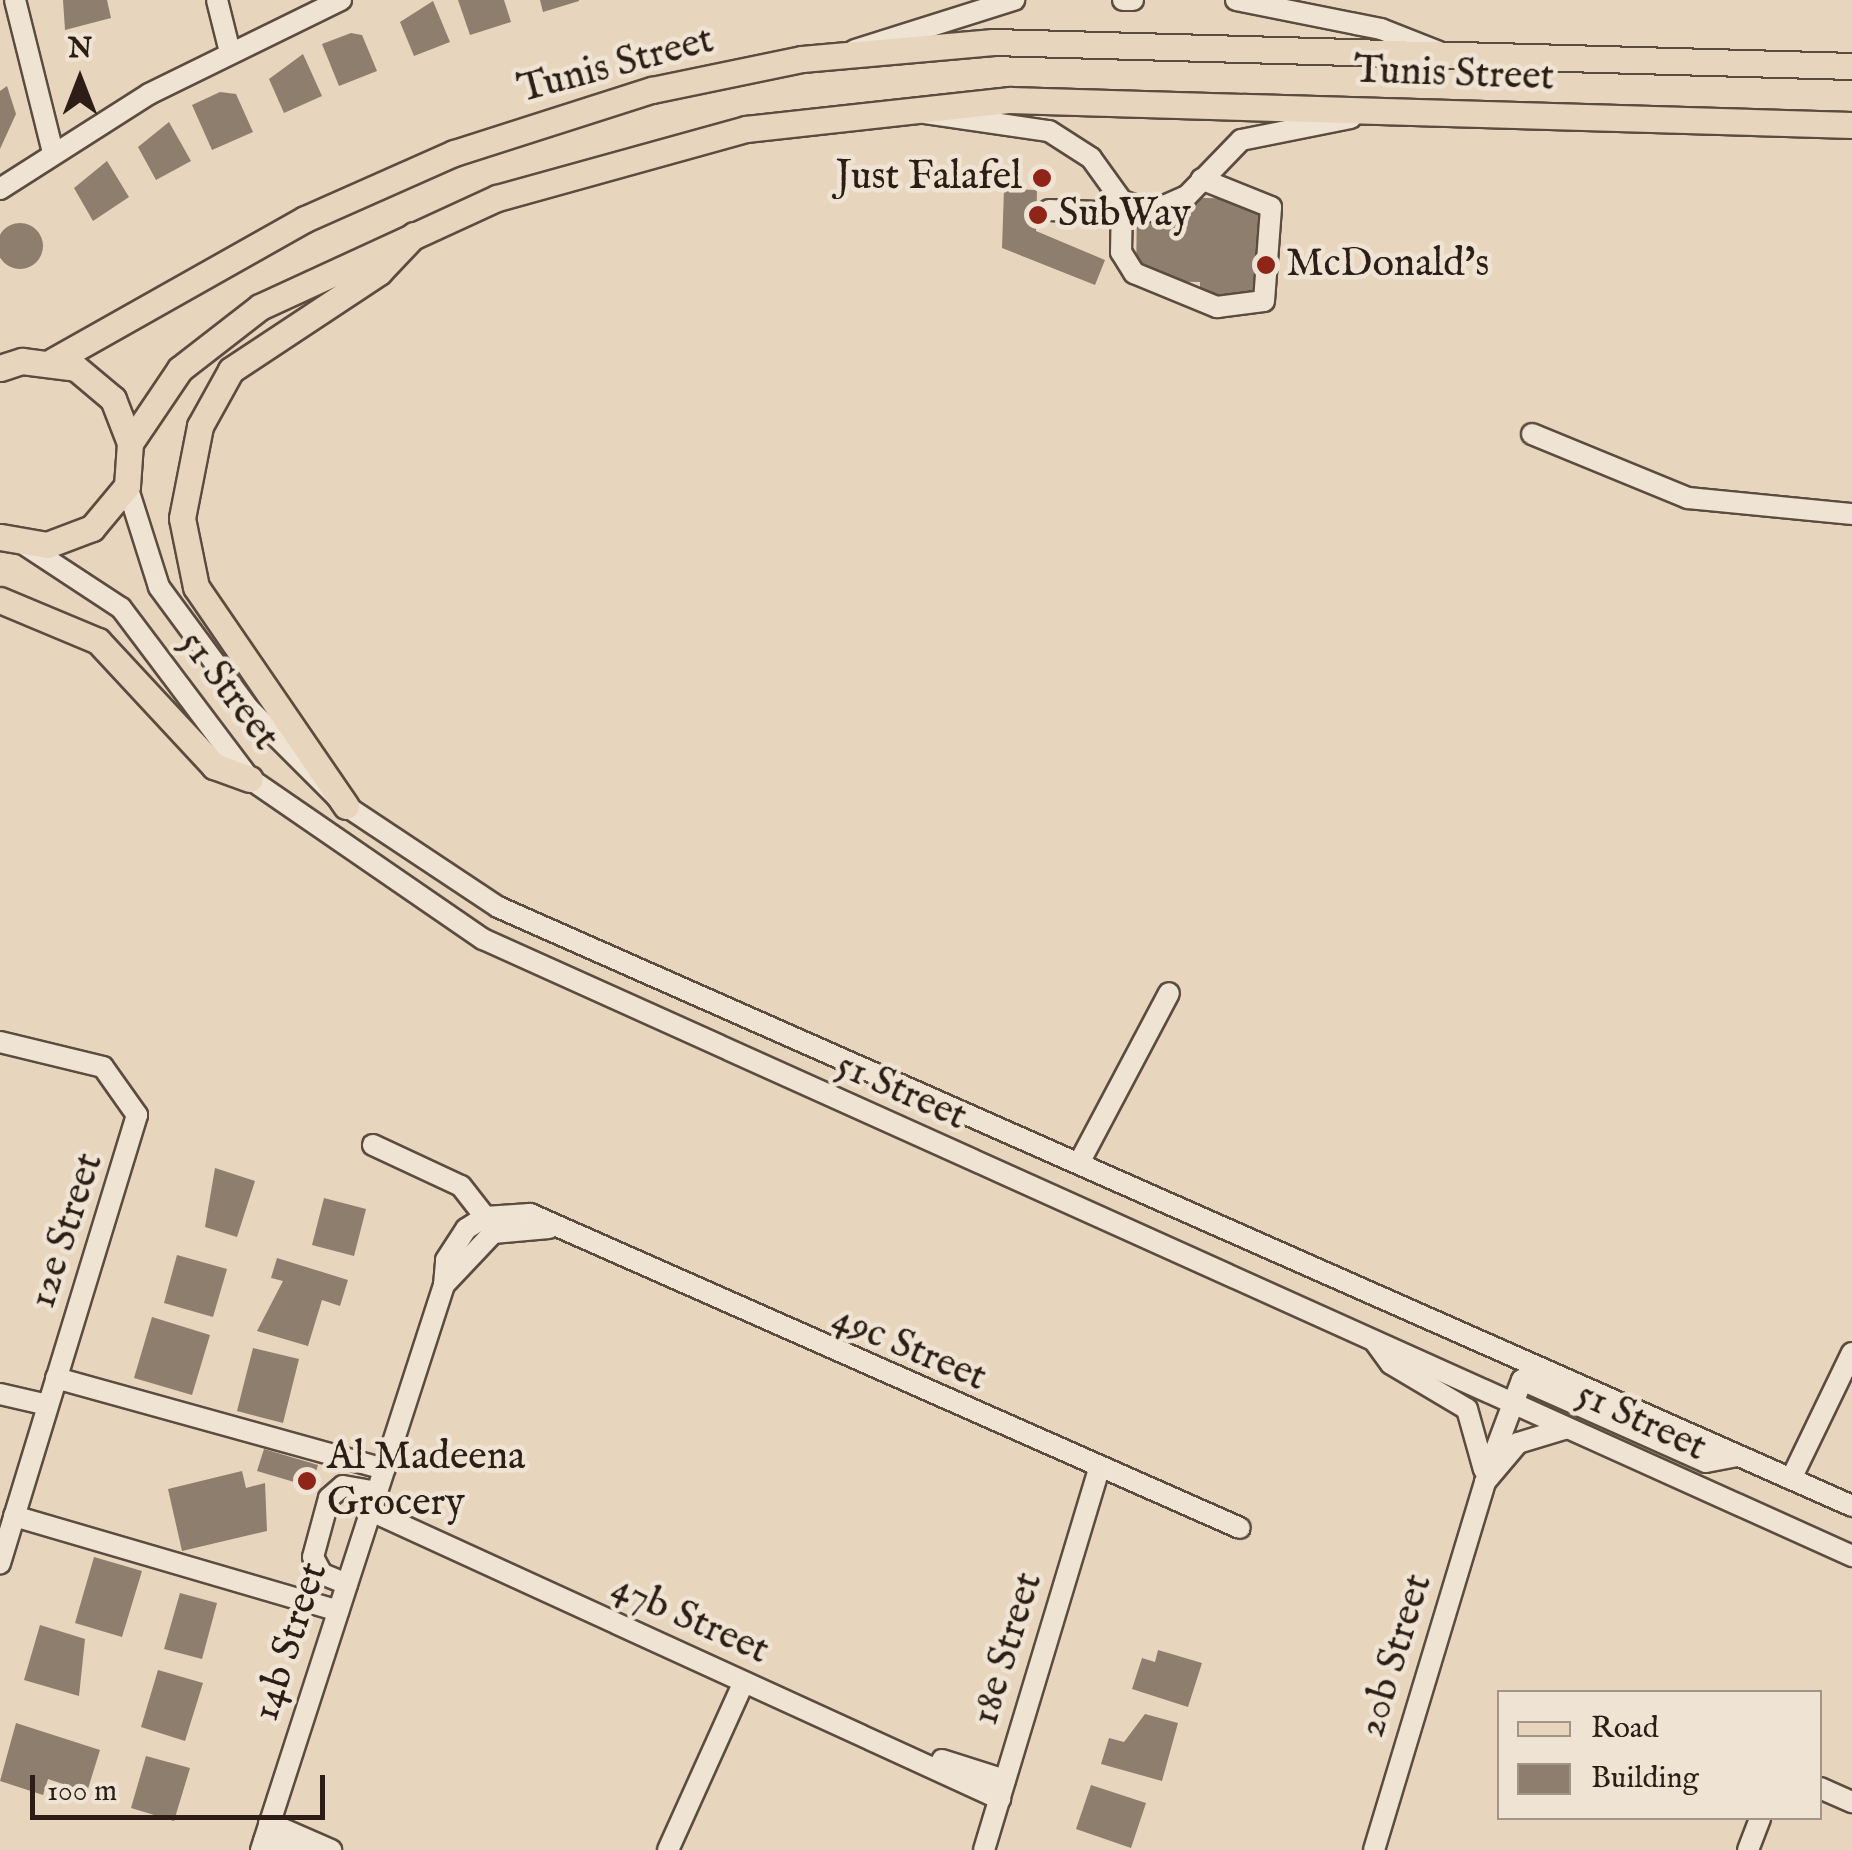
<!DOCTYPE html>
<html>
<head>
<meta charset="utf-8">
<style>
  body { margin:0 }
  #map { position:relative; width:1852px; height:1850px; overflow:hidden; background:#e7d6bd; font-family:"IM FELL English",serif }
  div>[style] { position:absolute }
  .building>* { inset:0; background:#8d7e6d }
  .round { border-radius:50% }
  .roads { filter:drop-shadow(2px 0 #5b4c40) drop-shadow(-2px 0 #5b4c40) drop-shadow(0 2px #5b4c40) drop-shadow(0 -2px #5b4c40) }
  .minor>* { height:20px; margin:-10px; padding:0 10px; transform-origin:10px; border-radius:10px; background:#efe4d4 }
  .major>* { height:25px; margin:-12.5px; padding:0 12.5px; transform-origin:12.5px; border-radius:12.5px; background:#e7d6bd }
  .dots>* { width:28px; height:28px; translate:-50% -50%; box-sizing:border-box; border:5px solid #efe4d4; border-radius:50% }
  span { translate:-50% -50%; white-space:nowrap; text-align:center; line-height:1.15; -webkit-text-stroke:9px #efe4d4; paint-order:stroke }
  .street-label { font-size:40px; color:#2c1e16 }
  .poi-label { font-size:40px; color:#2c1e16 }
  .right { translate:-100% -50%; text-align:right }
  .left { translate:0 -50%; text-align:left }
  .legend { position:absolute; left:1497px; top:1690px; width:325px; height:130px; box-sizing:border-box; background:#efe4d4; border:2px solid #a19588; margin:0; padding:12px 18px; list-style:none; font-size:30px; color:#2c1e16 }
  .legend li { display:flex; align-items:center; gap:20px; height:50px }
  .legend b { width:50px; border:2px solid #a19588 }
  .north { position:absolute; left:30px; top:30px; width:100px; height:100px; -webkit-text-stroke:8px #efe4d4; paint-order:stroke; rotate:0deg; font-size:28px; font-weight:700; line-height:40px; text-align:center; color:#2c1e16 }
  .north::after { content:''; display:block; margin:auto; width:35px; height:45px; background:#2c1e16; clip-path:polygon(50% 0,100% 100%,50% 72%,0 100%) }
  .scale { position:absolute; left:30px; top:1775px; width:295px; height:45px; box-sizing:border-box; border:5px solid #2c1e16; border-top:0; padding-left:12px; font-size:30px; line-height:35px; white-space:nowrap; color:#2c1e16; -webkit-text-stroke:8px #efe4d4; paint-order:stroke }
</style>
</head>
<body>
<div id="map">
  <div class="building">
    <i style="clip-path:polygon(63px 0,107px 0,111px 18px,65px 30px)"></i>
    <i style="clip-path:polygon(458px 0,504px 0,511px 22px,470px 35px)"></i>
    <i style="clip-path:polygon(540px 0,579px 0,579px 1px,543px 12px)"></i>
    <i style="clip-path:polygon(433px 1px,450px 42px,414px 56px,400px 22px)"></i>
    <i style="clip-path:polygon(351px 33px,362px 35px,377px 71px,339px 86px,322px 44px)"></i>
    <i style="clip-path:polygon(303px 54px,322px 96px,284px 113px,269px 79px)"></i>
    <i style="clip-path:polygon(7px 86px,16px 114px,0 149px,0 91px)"></i>
    <i style="clip-path:polygon(220px 92px,236px 94px,253px 132px,212px 150px,192px 105px)"></i>
    <i style="clip-path:polygon(169px 122px,191px 161px,156px 180px,138px 147px)"></i>
    <i style="clip-path:polygon(107px 161px,129px 197px,93px 221px,74px 188px)"></i>
    <i style="clip-path:polygon(1004px 189px,1037px 190px,1036px 231px,1105px 260px,1095px 285px,1002px 248px)"></i>
    <i style="clip-path:polygon(1137px 197px,1271px 199px,1269px 297px,1200px 296px,1200px 282px,1136px 281px)"></i>
    <i class="round" style="left:-3px;top:223px;width:46px;height:46px"></i>
    <i style="clip-path:polygon(215px 1168px,255px 1181px,237px 1237px,205px 1227px)"></i>
    <i style="clip-path:polygon(324px 1198px,366px 1209px,354px 1256px,312px 1245px)"></i>
    <i style="clip-path:polygon(177px 1255px,227px 1269px,213px 1317px,164px 1303px)"></i>
    <i style="clip-path:polygon(277px 1258px,348px 1280px,340px 1306px,322px 1300px,308px 1346px,257px 1331px,283px 1281px,271px 1278px)"></i>
    <i style="clip-path:polygon(152px 1317px,210px 1335px,192px 1395px,134px 1378px)"></i>
    <i style="clip-path:polygon(253px 1348px,299px 1359px,283px 1423px,237px 1411px)"></i>
    <i style="clip-path:polygon(264px 1449px,318px 1465px,311px 1487px,257px 1471px)"></i>
    <i style="clip-path:polygon(242px 1471px,246px 1488px,265px 1483px,267px 1531px,182px 1551px,168px 1489px)"></i>
    <i style="clip-path:polygon(94px 1557px,142px 1571px,122px 1637px,75px 1623px)"></i>
    <i style="clip-path:polygon(180px 1593px,217px 1603px,202px 1659px,164px 1649px)"></i>
    <i style="clip-path:polygon(40px 1625px,85px 1639px,79px 1696px,24px 1680px)"></i>
    <i style="clip-path:polygon(1158px 1650px,1202px 1663px,1188px 1707px,1132px 1689px,1142px 1658px,1155px 1662px)"></i>
    <i style="clip-path:polygon(158px 1670px,203px 1683px,185px 1741px,141px 1727px)"></i>
    <i style="clip-path:polygon(1145px 1714px,1178px 1723px,1162px 1781px,1101px 1764px,1109px 1738px,1124px 1742px)"></i>
    <i style="clip-path:polygon(16px 1723px,100px 1750px,87px 1792px,48px 1779px,43px 1795px,0 1781px)"></i>
    <i style="clip-path:polygon(146px 1756px,190px 1768px,174px 1821px,131px 1808px)"></i>
    <i style="clip-path:polygon(1091px 1785px,1146px 1803px,1131px 1848px,1076px 1829px)"></i>
  </div>
  <div class="roads">
    <div class="minor">
      <i style="left:15px;top:0;width:157px;rotate:76deg"></i>
      <i style="left:217px;top:0;width:54px;rotate:76deg"></i>
      <i style="left:1123px;top:0;width:10px"></i>
      <i style="left:1236px;top:0;width:148px;rotate:11.3deg"></i>
      <i style="left:1381px;top:29px;width:62px;rotate:21.6deg"></i>
      <i style="left:855px;top:50px;width:167px;rotate:-17.5deg"></i>
      <i style="left:925px;top:113px;width:125px;rotate:8.3deg"></i>
      <i style="left:1049px;top:131px;width:50px;rotate:32.7deg"></i>
      <i style="left:1091px;top:158px;width:53px;rotate:54.2deg"></i>
      <i style="left:1122px;top:201px;width:33px;rotate:18deg"></i>
      <i style="left:1153px;top:211px;width:37px;rotate:-24deg"></i>
      <i style="left:1187px;top:196px;width:78px;rotate:-46deg"></i>
      <i style="left:1241px;top:140px;width:112px;rotate:-11.3deg"></i>
      <i style="left:0;top:189px;width:177px;rotate:-32.5deg"></i>
      <i style="left:149px;top:94px;width:214px;rotate:-26.1deg"></i>
      <i style="left:1122px;top:201px;width:51px;rotate:91.1deg"></i>
      <i style="left:1121px;top:252px;width:25px;rotate:58deg"></i>
      <i style="left:1134px;top:273px;width:90px;rotate:22.3deg"></i>
      <i style="left:1217px;top:307px;width:47px;rotate:-7.3deg"></i>
      <i style="left:1264px;top:301px;width:94px;rotate:-85.7deg"></i>
      <i style="left:1271px;top:207px;width:75px;rotate:-158.2deg"></i>
      <i style="left:1049px;top:210px;width:73px;rotate:2.4deg"></i>
      <i style="left:1532px;top:434px;width:169px;rotate:22.3deg"></i>
      <i style="left:1688px;top:498px;width:165px;rotate:5.6deg"></i>
      <i style="left:127px;top:486px;width:106px;rotate:72.4deg"></i>
      <i style="left:159px;top:587px;width:152px;rotate:53.6deg"></i>
      <i style="left:249px;top:709px;width:137px;rotate:45deg"></i>
      <i style="left:346px;top:806px;width:182px;rotate:33.6deg"></i>
      <i style="left:498px;top:907px;width:1481px;rotate:23.86deg"></i>
      <i style="left:25px;top:545px;width:115px;rotate:33.3deg"></i>
      <i style="left:121px;top:608px;width:214px;rotate:53deg"></i>
      <i style="left:250px;top:779px;width:283px;rotate:34.5deg"></i>
      <i style="left:483px;top:939px;width:1502px;rotate:24.26deg"></i>
      <i style="left:0;top:1042px;width:106px;rotate:13.6deg"></i>
      <i style="left:103px;top:1067px;width:59px;rotate:54.7deg"></i>
      <i style="left:137px;top:1115px;width:469px;rotate:107deg"></i>
      <i style="left:373px;top:1145px;width:97px;rotate:25deg"></i>
      <i style="left:461px;top:1186px;width:39px;rotate:52deg"></i>
      <i style="left:1079px;top:1163px;width:192px;rotate:-62.1deg"></i>
      <i style="left:444px;top:1285px;width:25px;rotate:-85deg"></i>
      <i style="left:446px;top:1260px;width:37px;rotate:-57deg"></i>
      <i style="left:466px;top:1229px;width:22px;rotate:-32deg"></i>
      <i style="left:485px;top:1217px;width:45px;rotate:-3.8deg"></i>
      <i style="left:530px;top:1214px;width:776px;rotate:23.86deg"></i>
      <i style="left:1375px;top:1342px;width:27px;rotate:54deg"></i>
      <i style="left:1391px;top:1364px;width:88px;rotate:30.6deg"></i>
      <i style="left:1467px;top:1409px;width:63px;rotate:74.4deg"></i>
      <i style="left:56px;top:1378px;width:341px;rotate:15.5deg"></i>
      <i style="left:0;top:1394px;width:49px;rotate:12.9deg"></i>
      <i style="left:1490px;top:1465px;width:91px;rotate:-69.4deg"></i>
      <i style="left:1522px;top:1380px;width:201px;rotate:24deg"></i>
      <i style="left:1706px;top:1462px;width:32px;rotate:-11deg"></i>
      <i style="left:1791px;top:1479px;width:140px;rotate:-64.2deg"></i>
      <i style="left:371px;top:1511px;width:692px;rotate:24.6deg"></i>
      <i style="left:14px;top:1516px;width:338px;rotate:16.3deg"></i>
      <i style="left:347px;top:1584px;width:27px;rotate:-158deg"></i>
      <i style="left:322px;top:1574px;width:19px;rotate:-118deg"></i>
      <i style="left:313px;top:1557px;width:61px;rotate:-74.8deg"></i>
      <i style="left:329px;top:1498px;width:18px;rotate:-41deg"></i>
      <i style="left:343px;top:1486px;width:35px;rotate:10deg"></i>
      <i style="left:942px;top:1760px;width:66px;rotate:17.6deg"></i>
      <i style="left:1820px;top:1788px;width:35px;rotate:24deg"></i>
      <i style="left:269px;top:1823px;width:68px;rotate:23.5deg"></i>
      <i style="left:264px;top:1841px;width:34px;rotate:15deg"></i>
      <i style="left:261px;top:1850px;width:594px;rotate:-72.05deg"></i>
      <i style="left:444px;top:1285px;width:71px;rotate:-46.7deg"></i>
      <i style="left:493px;top:1233px;width:56px;rotate:-5.1deg"></i>
      <i style="left:668px;top:1850px;width:184px;rotate:-65.7deg"></i>
      <i style="left:984px;top:1850px;width:399px;rotate:-73.2deg"></i>
      <i style="left:1374px;top:1850px;width:384px;rotate:-73.2deg"></i>
      <i style="left:1485px;top:1482px;width:51px;rotate:-49.8deg"></i>
      <i style="left:1518px;top:1443px;width:51px;rotate:-17deg"></i>
      <i style="left:1748px;top:1850px;width:34px;rotate:-69deg"></i>
    </div>
    <div class="major">
      <i style="left:53px;top:361px;width:289px;rotate:-29.4deg"></i>
      <i style="left:305px;top:219px;width:163px;rotate:-23.9deg"></i>
      <i style="left:454px;top:153px;width:208px;rotate:-17.7deg"></i>
      <i style="left:652px;top:90px;width:153px;rotate:-11.7deg"></i>
      <i style="left:802px;top:59px;width:192px;rotate:-5.1deg"></i>
      <i style="left:993px;top:42px;width:859px;rotate:1.6deg"></i>
      <i style="left:0;top:368px;width:23px;rotate:-18deg"></i>
      <i style="left:22px;top:361px;width:54px;rotate:7.4deg"></i>
      <i style="left:76px;top:368px;width:48px;rotate:40deg"></i>
      <i style="left:113px;top:399px;width:47px;rotate:68.9deg"></i>
      <i style="left:130px;top:443px;width:43px;rotate:94deg"></i>
      <i style="left:127px;top:486px;width:55px;rotate:129.8deg"></i>
      <i style="left:92px;top:528px;width:48px;rotate:159.3deg"></i>
      <i style="left:47px;top:545px;width:48px;rotate:-170.3deg"></i>
      <i style="left:130px;top:443px;width:89px;rotate:-56deg"></i>
      <i style="left:180px;top:369px;width:101px;rotate:-37.8deg"></i>
      <i style="left:260px;top:307px;width:261px;rotate:-24.7deg"></i>
      <i style="left:497px;top:198px;width:258px;rotate:-15.5deg"></i>
      <i style="left:746px;top:129px;width:266px;rotate:-6.3deg"></i>
      <i style="left:1010px;top:100px;width:842px;rotate:1.7deg"></i>
      <i style="left:0;top:600px;width:106px;rotate:22.7deg"></i>
      <i style="left:98px;top:641px;width:171px;rotate:47.1deg"></i>
      <i style="left:214px;top:766px;width:38px;rotate:20deg"></i>
      <i style="left:346px;top:806px;width:265px;rotate:-124.4deg"></i>
      <i style="left:196px;top:587px;width:70px;rotate:-101.5deg"></i>
      <i style="left:182px;top:518px;width:94px;rotate:-78.9deg"></i>
      <i style="left:200px;top:426px;width:64px;rotate:-61deg"></i>
      <i style="left:231px;top:370px;width:178px;rotate:-33.5deg"></i>
      <i style="left:379px;top:272px;width:51px;rotate:-46.6deg"></i>
    </div>
  </div>
  <div class="dots">
    <i style="left:1042px;top:178px;background:#8f2418"></i>
    <i style="left:1038px;top:215px;background:#8f2418"></i>
    <i style="left:1266px;top:265px;background:#8f2418"></i>
    <i style="left:307px;top:1481px;background:#8f2418"></i>
  </div>
  <div class="street-label">
    <span style="left:616px;top:66px;rotate:-15deg">Tunis Street</span>
    <span style="left:1454px;top:75px;rotate:2deg">Tunis Street</span>
    <span style="left:228px;top:691px;rotate:53deg">51 Street</span>
    <span style="left:901px;top:1092px;rotate:24deg">51 Street</span>
    <span style="left:67px;top:1231px;rotate:-72deg">12e Street</span>
    <span style="left:909px;top:1349px;rotate:23deg">49c Street</span>
    <span style="left:1641px;top:1422px;rotate:25deg">51 Street</span>
    <span style="left:690px;top:1620px;rotate:24deg">47b Street</span>
    <span style="left:291px;top:1642px;rotate:-72deg">14b Street</span>
    <span style="left:1008px;top:1649px;rotate:-73deg">18e Street</span>
    <span style="left:1396px;top:1656px;rotate:-73deg">20b Street</span>
  </div>
  <div class="poi-label">
    <span class="right" style="left:1022px;top:178px">Just Falafel</span>
    <span class="left" style="left:1058px;top:215px">SubWay</span>
    <span class="left" style="left:1286px;top:265px">McDonald's</span>
    <span class="left" style="left:327px;top:1481px">Al Madeena<br>Grocery</span>
  </div>
  <ul class="legend">
  <li><b style="height:12px;background:#e7d6bd"></b>Road</li>
  <li><b style="height:28px;background:#8d7e6d"></b>Building</li>
  </ul>
  <div class="north">N</div>
  <div class="scale">100 m</div>
</div>
</body>
</html>
